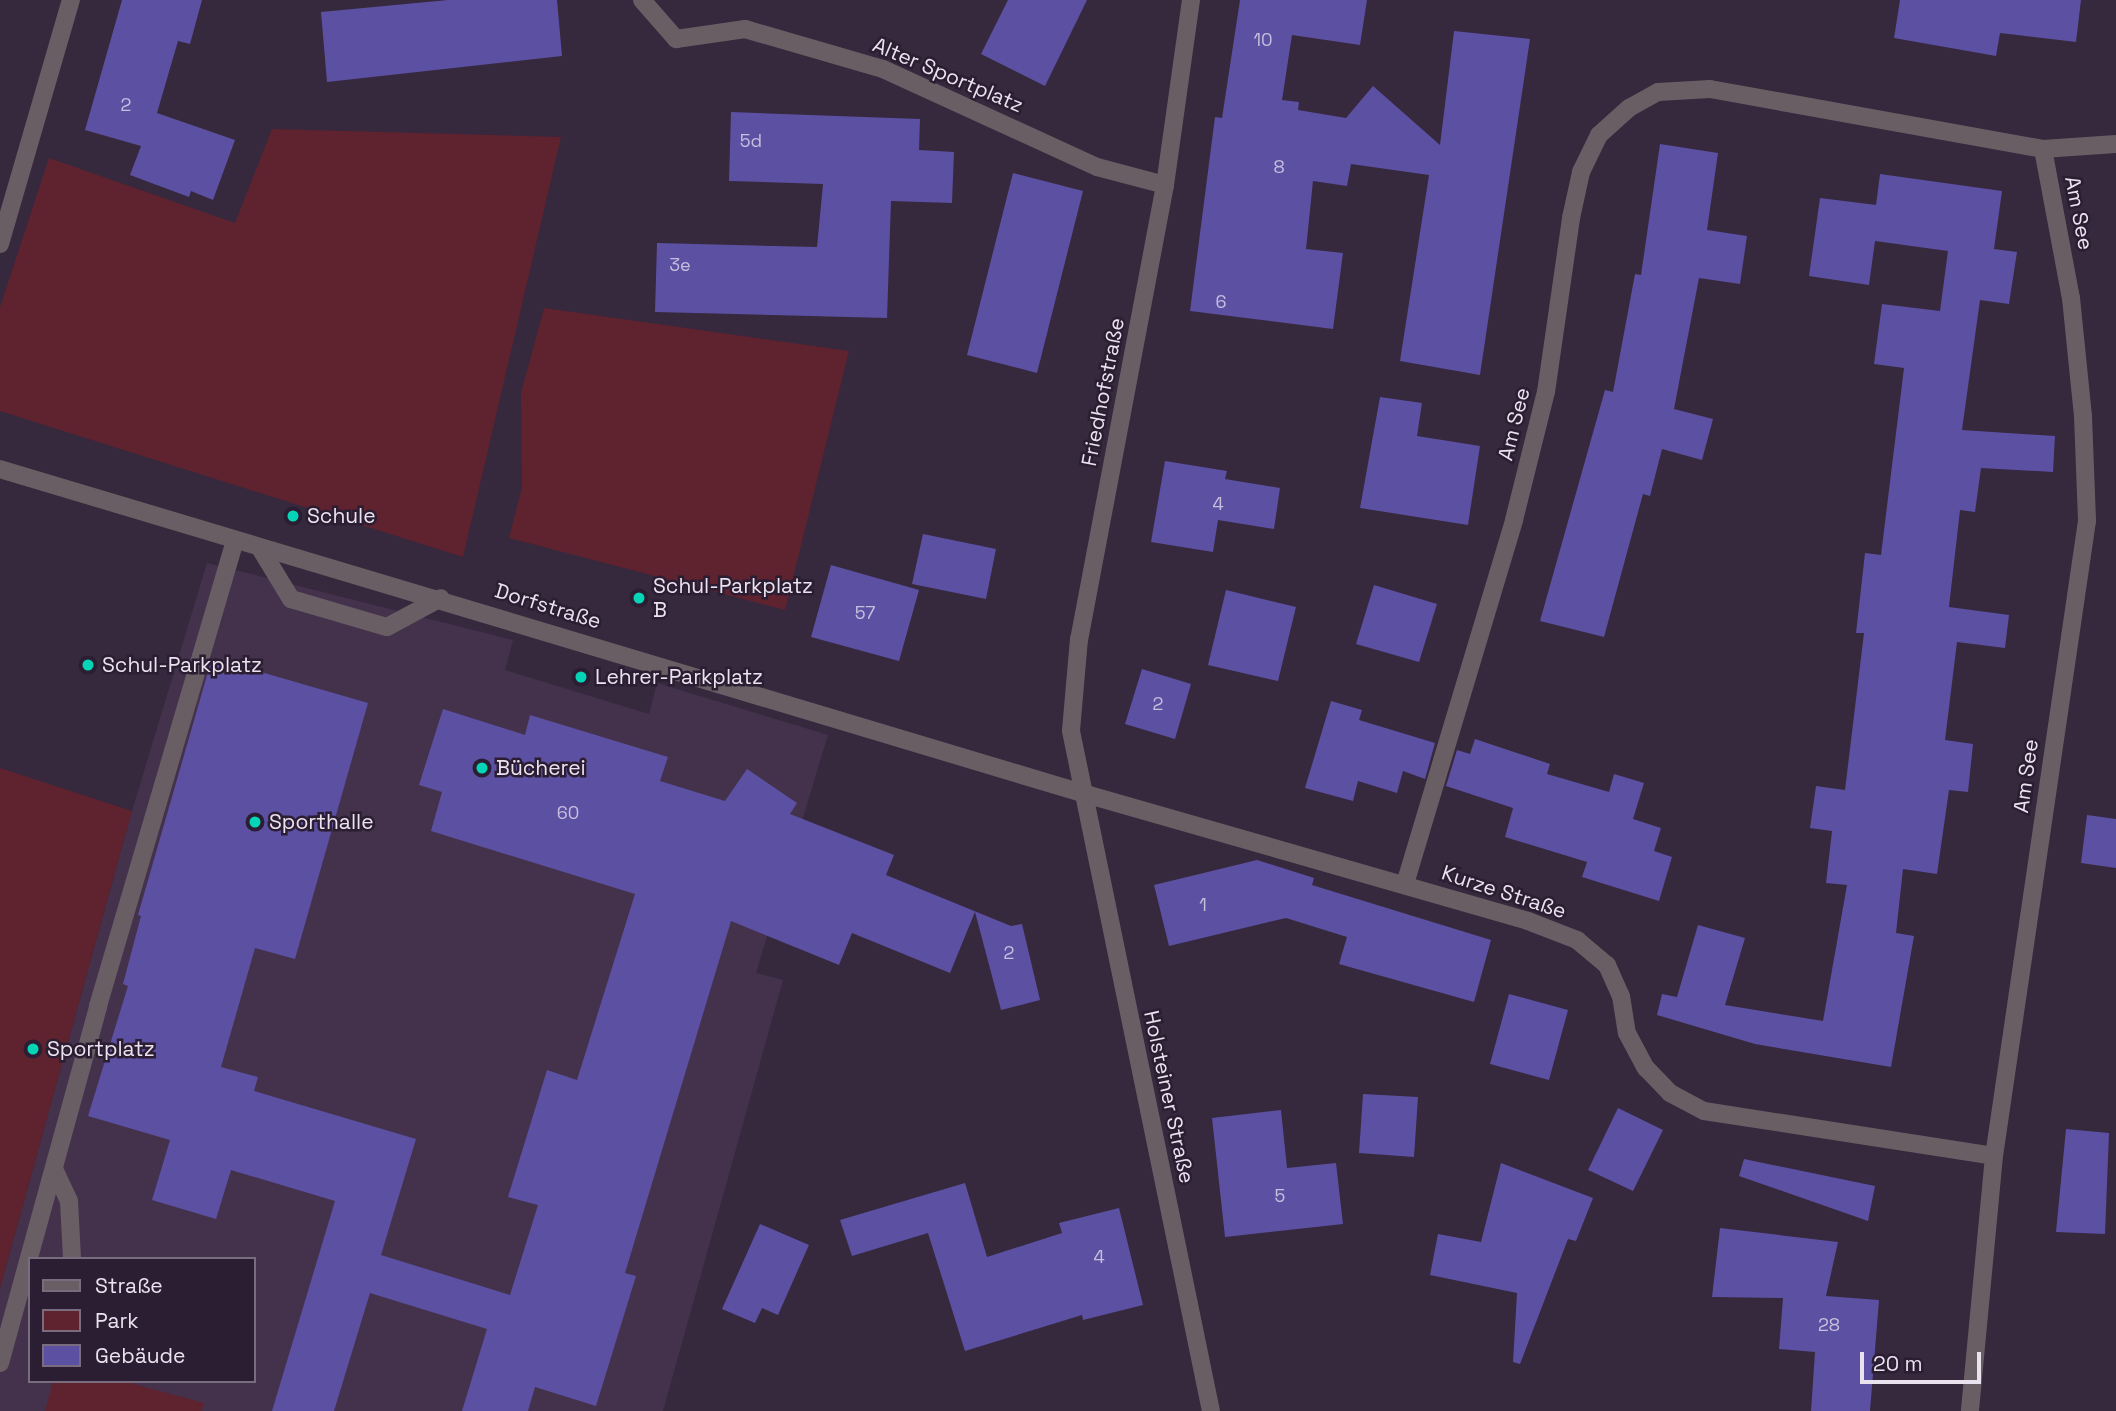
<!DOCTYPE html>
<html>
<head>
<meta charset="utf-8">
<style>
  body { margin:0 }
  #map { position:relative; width:2116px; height:1411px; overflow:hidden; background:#36283d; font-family:"Space Grotesk",sans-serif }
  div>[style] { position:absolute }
  .built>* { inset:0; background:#44324d }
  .green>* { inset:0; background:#5f222f }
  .building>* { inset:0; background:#5c50a3 }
  .minor>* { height:18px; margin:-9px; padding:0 9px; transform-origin:9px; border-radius:9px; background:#6a5e65 }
  .dots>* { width:19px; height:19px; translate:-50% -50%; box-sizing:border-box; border:4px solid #2c1e32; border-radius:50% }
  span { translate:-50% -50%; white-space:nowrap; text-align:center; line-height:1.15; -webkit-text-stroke:5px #2c1e32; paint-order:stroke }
  .number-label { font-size:18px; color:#c7bedd }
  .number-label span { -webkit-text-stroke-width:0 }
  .street-label { font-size:21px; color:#ebe2f0 }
  .poi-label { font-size:21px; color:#ebe2f0 }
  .left { translate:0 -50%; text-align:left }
  .legend { position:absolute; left:28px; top:1257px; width:228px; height:126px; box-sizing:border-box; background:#2c1e32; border:2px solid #786c7e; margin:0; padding:9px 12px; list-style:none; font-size:21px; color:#ebe2f0 }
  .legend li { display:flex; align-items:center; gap:14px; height:35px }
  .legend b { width:35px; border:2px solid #786c7e }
  .scale { position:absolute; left:1860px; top:1352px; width:121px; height:32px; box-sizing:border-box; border:4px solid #ebe2f0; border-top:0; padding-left:9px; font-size:21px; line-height:24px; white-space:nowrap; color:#ebe2f0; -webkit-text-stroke:5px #2c1e32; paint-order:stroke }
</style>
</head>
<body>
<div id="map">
  <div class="built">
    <i style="clip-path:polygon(evenodd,207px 563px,513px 640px,505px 670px,649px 714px,657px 683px,828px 735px,756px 973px,783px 980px,663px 1411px,0 1411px,0 1288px,132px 811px,207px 563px,30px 1259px,254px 1259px,254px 1381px,30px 1381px,30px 1259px)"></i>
  </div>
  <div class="green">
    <i style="clip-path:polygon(272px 129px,561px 137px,463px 557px,0 411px,0 307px,49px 158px,235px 223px)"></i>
    <i style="clip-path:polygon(544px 308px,849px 351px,785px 610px,509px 538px,522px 487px,521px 393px)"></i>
    <i style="clip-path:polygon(0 768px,132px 811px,0 1288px)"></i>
    <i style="clip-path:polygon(53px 1381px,123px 1381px,204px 1403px,202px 1411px,45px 1411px)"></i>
  </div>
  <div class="building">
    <i style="clip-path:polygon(122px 0,202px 0,190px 44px,178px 41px,157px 113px,235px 140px,213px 200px,191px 191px,189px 197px,130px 175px,141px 146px,85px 130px)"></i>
    <i style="clip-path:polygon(448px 0,557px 0,562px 56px,327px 82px,321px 12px)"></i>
    <i style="clip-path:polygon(1008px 0,1087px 0,1045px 86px,981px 54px)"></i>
    <i style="clip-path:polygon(1240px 0,1367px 0,1360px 45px,1292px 35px,1282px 100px,1299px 102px,1298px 110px,1346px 118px,1373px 86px,1440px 145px,1454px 31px,1530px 39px,1480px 375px,1400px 361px,1429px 175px,1351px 164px,1347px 186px,1313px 181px,1306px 249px,1343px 253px,1333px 329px,1190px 311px,1215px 117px,1222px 118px)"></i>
    <i style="clip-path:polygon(1900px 0,2081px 0,2076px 42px,2000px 33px,1996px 56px,1894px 38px)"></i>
    <i style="clip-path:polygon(731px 112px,920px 119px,919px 150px,954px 152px,952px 203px,891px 201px,887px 318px,655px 312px,657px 243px,817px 247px,823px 184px,729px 181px)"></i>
    <i style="clip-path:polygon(1660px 144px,1718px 153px,1707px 230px,1747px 236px,1740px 284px,1699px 278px,1674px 409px,1713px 419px,1702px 460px,1662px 449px,1650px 496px,1643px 494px,1604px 637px,1540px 621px,1605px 390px,1613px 392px,1635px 274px,1641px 275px)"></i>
    <i style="clip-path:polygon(1013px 173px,1083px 191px,1037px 373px,967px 355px)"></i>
    <i style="clip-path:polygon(1880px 174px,2002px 191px,1994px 249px,2017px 252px,2009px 304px,1980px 300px,1962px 430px,2055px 436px,2053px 472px,1981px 468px,1975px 512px,1960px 510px,1949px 607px,2009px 615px,2005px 648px,1957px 642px,1945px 740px,1973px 744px,1968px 792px,1949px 790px,1937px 874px,1903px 869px,1896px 933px,1914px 936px,1891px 1067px,1755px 1044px,1657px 1015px,1662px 994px,1677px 997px,1698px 925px,1745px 938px,1725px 1005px,1823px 1021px,1847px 885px,1826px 883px,1832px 831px,1810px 828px,1816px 786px,1845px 790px,1864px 633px,1856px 633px,1865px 553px,1881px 555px,1904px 368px,1874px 364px,1882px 304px,1940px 311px,1948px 251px,1875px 241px,1869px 285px,1809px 276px,1820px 198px,1876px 205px)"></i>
    <i style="clip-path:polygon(1380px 397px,1422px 403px,1417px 436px,1480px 446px,1468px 525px,1360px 508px)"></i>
    <i style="clip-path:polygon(1165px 461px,1227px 471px,1225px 479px,1280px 488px,1274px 529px,1218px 520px,1213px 552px,1151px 542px)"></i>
    <i style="clip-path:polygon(923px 534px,996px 549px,986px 599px,912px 584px)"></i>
    <i style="clip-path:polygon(831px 565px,919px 590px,899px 661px,811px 637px)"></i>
    <i style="clip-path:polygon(1374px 585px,1437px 604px,1419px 662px,1356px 644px)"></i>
    <i style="clip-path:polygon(1226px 590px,1296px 607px,1278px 681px,1208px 665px)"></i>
    <i style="clip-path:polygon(212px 658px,368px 703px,295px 959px,255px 948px,221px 1067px,258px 1077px,254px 1091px,416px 1139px,381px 1255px,510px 1295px,538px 1205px,508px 1197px,547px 1070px,577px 1080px,635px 894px,431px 831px,442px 792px,419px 785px,443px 709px,525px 735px,530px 715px,668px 757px,660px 781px,725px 801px,747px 769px,797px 803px,790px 814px,894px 855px,886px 875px,1011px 926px,1022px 924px,1040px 1000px,1001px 1010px,975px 912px,950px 973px,852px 933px,839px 965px,731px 921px,625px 1273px,636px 1276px,596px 1406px,535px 1387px,528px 1411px,462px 1411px,487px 1329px,370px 1293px,334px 1411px,272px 1411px,335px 1201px,231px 1170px,216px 1219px,152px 1200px,170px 1140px,88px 1116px,128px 986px,123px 984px,141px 916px,138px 915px)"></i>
    <i style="clip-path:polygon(1142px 669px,1191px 684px,1175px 739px,1125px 724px)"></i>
    <i style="clip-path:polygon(1331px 701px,1362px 710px,1359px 720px,1435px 743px,1425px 779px,1403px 771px,1397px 793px,1358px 781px,1353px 801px,1305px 788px)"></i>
    <i style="clip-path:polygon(1475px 739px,1550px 764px,1547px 774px,1609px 792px,1614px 774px,1644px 783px,1633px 819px,1661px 828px,1654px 851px,1672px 857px,1659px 901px,1582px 877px,1587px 862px,1505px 837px,1513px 808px,1446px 786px,1457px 750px,1470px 754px)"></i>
    <i style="clip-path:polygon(2087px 815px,2116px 819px,2116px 868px,2081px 863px)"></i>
    <i style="clip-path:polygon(1257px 860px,1314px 878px,1312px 885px,1491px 940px,1474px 1002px,1339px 964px,1347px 937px,1286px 918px,1169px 946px,1154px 885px)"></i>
    <i style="clip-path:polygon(1509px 994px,1568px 1010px,1549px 1080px,1490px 1064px)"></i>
    <i style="clip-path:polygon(1363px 1094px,1418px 1097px,1414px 1157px,1359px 1153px)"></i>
    <i style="clip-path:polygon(1618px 1108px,1663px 1130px,1633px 1191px,1588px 1170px)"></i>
    <i style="clip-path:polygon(1281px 1110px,1287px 1168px,1336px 1163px,1343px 1224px,1225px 1237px,1212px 1118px)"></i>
    <i style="clip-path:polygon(2066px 1129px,2109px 1133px,2105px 1234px,2056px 1232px)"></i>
    <i style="clip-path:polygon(1744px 1159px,1875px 1186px,1868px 1221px,1739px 1176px)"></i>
    <i style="clip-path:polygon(1501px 1163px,1593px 1198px,1576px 1241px,1568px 1239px,1520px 1364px,1513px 1362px,1517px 1293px,1430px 1275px,1438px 1234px,1481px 1242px)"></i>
    <i style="clip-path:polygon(965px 1183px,987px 1257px,1062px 1233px,1059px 1223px,1119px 1208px,1143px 1305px,1083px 1320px,1082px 1315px,965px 1351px,928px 1233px,852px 1256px,840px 1220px)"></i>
    <i style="clip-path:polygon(760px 1224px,809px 1245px,778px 1315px,762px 1308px,755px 1323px,722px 1309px)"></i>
    <i style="clip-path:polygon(1720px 1228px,1838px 1242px,1826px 1296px,1879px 1300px,1870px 1411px,1811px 1411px,1815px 1352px,1779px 1349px,1783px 1298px,1712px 1297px)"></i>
  </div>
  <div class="minor">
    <i style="left:642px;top:0;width:52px;rotate:48.9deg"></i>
    <i style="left:676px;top:39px;width:70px;rotate:-8.2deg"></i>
    <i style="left:745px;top:29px;width:144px;rotate:16.2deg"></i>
    <i style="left:883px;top:69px;width:235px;rotate:24.6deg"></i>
    <i style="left:1097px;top:167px;width:70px;rotate:14.8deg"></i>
    <i style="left:1191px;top:0;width:187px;rotate:98deg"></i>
    <i style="left:1165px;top:185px;width:462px;rotate:100.7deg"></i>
    <i style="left:1079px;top:639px;width:92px;rotate:95deg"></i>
    <i style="left:1071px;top:731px;width:694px;rotate:78.37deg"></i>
    <i style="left:2043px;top:149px;width:73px;rotate:-3.9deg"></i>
    <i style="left:0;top:244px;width:254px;rotate:-73.8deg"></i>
    <i style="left:0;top:469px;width:1129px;rotate:16.67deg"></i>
    <i style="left:1082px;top:793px;width:464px;rotate:16deg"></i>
    <i style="left:1528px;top:921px;width:53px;rotate:21.2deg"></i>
    <i style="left:1577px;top:940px;width:39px;rotate:40deg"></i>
    <i style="left:1607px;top:965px;width:34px;rotate:66deg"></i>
    <i style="left:1621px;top:996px;width:37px;rotate:81deg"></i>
    <i style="left:1627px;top:1033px;width:40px;rotate:62deg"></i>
    <i style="left:1646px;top:1068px;width:35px;rotate:46deg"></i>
    <i style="left:1670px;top:1093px;width:38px;rotate:28deg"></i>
    <i style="left:1704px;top:1111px;width:293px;rotate:8.8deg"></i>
    <i style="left:260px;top:548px;width:60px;rotate:58.7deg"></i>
    <i style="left:291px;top:599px;width:100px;rotate:16.3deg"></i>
    <i style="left:387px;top:627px;width:61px;rotate:-28.2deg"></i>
    <i style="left:1405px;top:884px;width:380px;rotate:-73.3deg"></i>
    <i style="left:1514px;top:520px;width:132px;rotate:-76deg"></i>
    <i style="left:1546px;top:392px;width:176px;rotate:-81.8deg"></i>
    <i style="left:1571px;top:218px;width:47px;rotate:-77.7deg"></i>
    <i style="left:1581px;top:172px;width:41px;rotate:-64.1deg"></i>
    <i style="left:1599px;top:135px;width:40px;rotate:-42deg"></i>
    <i style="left:1629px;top:108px;width:33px;rotate:-29deg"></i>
    <i style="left:1658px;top:92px;width:52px;rotate:-3.3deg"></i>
    <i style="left:1710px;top:89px;width:338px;rotate:10.2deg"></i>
    <i style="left:2043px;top:149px;width:152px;rotate:79.4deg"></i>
    <i style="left:2071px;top:298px;width:119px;rotate:84.2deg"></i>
    <i style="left:2083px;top:416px;width:105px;rotate:87.8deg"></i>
    <i style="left:2087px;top:521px;width:642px;rotate:98.33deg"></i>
    <i style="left:1994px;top:1156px;width:256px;rotate:95.4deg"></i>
    <i style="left:55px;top:1171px;width:33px;rotate:65deg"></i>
    <i style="left:69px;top:1201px;width:58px;rotate:87deg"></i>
    <i style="left:0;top:1363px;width:370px;rotate:-74.6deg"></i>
    <i style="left:98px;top:1006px;width:485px;rotate:-73.6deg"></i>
  </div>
  <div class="dots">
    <i style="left:293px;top:516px;background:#05d5b6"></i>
    <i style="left:639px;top:598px;background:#05d5b6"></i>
    <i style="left:88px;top:665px;background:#05d5b6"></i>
    <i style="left:581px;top:677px;background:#05d5b6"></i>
    <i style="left:482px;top:768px;background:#05d5b6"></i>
    <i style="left:255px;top:822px;background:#05d5b6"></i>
    <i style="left:33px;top:1049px;background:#05d5b6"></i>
  </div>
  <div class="number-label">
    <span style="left:1263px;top:40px">10</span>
    <span style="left:126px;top:105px">2</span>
    <span style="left:751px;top:141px">5d</span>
    <span style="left:1279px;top:167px">8</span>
    <span style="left:680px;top:265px">3e</span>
    <span style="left:1221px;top:302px">6</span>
    <span style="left:1218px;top:504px">4</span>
    <span style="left:865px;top:613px">57</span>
    <span style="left:1158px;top:704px">2</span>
    <span style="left:568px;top:813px">60</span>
    <span style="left:1203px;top:905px">1</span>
    <span style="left:1009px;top:953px">2</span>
    <span style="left:1280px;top:1196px">5</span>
    <span style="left:1099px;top:1257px">4</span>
    <span style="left:1829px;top:1325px">28</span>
  </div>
  <div class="street-label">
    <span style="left:948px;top:75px;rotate:23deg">Alter Sportplatz</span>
    <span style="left:2079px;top:213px;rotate:79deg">Am See</span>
    <span style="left:1103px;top:392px;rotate:-79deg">Friedhofstraße</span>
    <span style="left:1514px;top:424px;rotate:-76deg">Am See</span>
    <span style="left:548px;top:606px;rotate:17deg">Dorfstraße</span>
    <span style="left:2026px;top:776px;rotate:-82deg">Am See</span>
    <span style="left:1504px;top:892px;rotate:18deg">Kurze Straße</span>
    <span style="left:1169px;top:1097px;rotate:78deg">Holsteiner Straße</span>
  </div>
  <div class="poi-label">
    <span class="left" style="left:307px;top:516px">Schule</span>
    <span class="left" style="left:653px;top:598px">Schul-Parkplatz<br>B</span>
    <span class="left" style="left:102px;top:665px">Schul-Parkplatz</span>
    <span class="left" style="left:595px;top:677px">Lehrer-Parkplatz</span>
    <span class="left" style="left:496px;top:768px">Bücherei</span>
    <span class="left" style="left:269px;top:822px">Sporthalle</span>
    <span class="left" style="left:47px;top:1049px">Sportplatz</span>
  </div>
  <ul class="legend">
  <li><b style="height:9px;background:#6a5e65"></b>Straße</li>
  <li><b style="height:19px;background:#5f222f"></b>Park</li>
  <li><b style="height:19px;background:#5c50a3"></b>Gebäude</li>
  </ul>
  <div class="scale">20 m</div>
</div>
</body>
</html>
